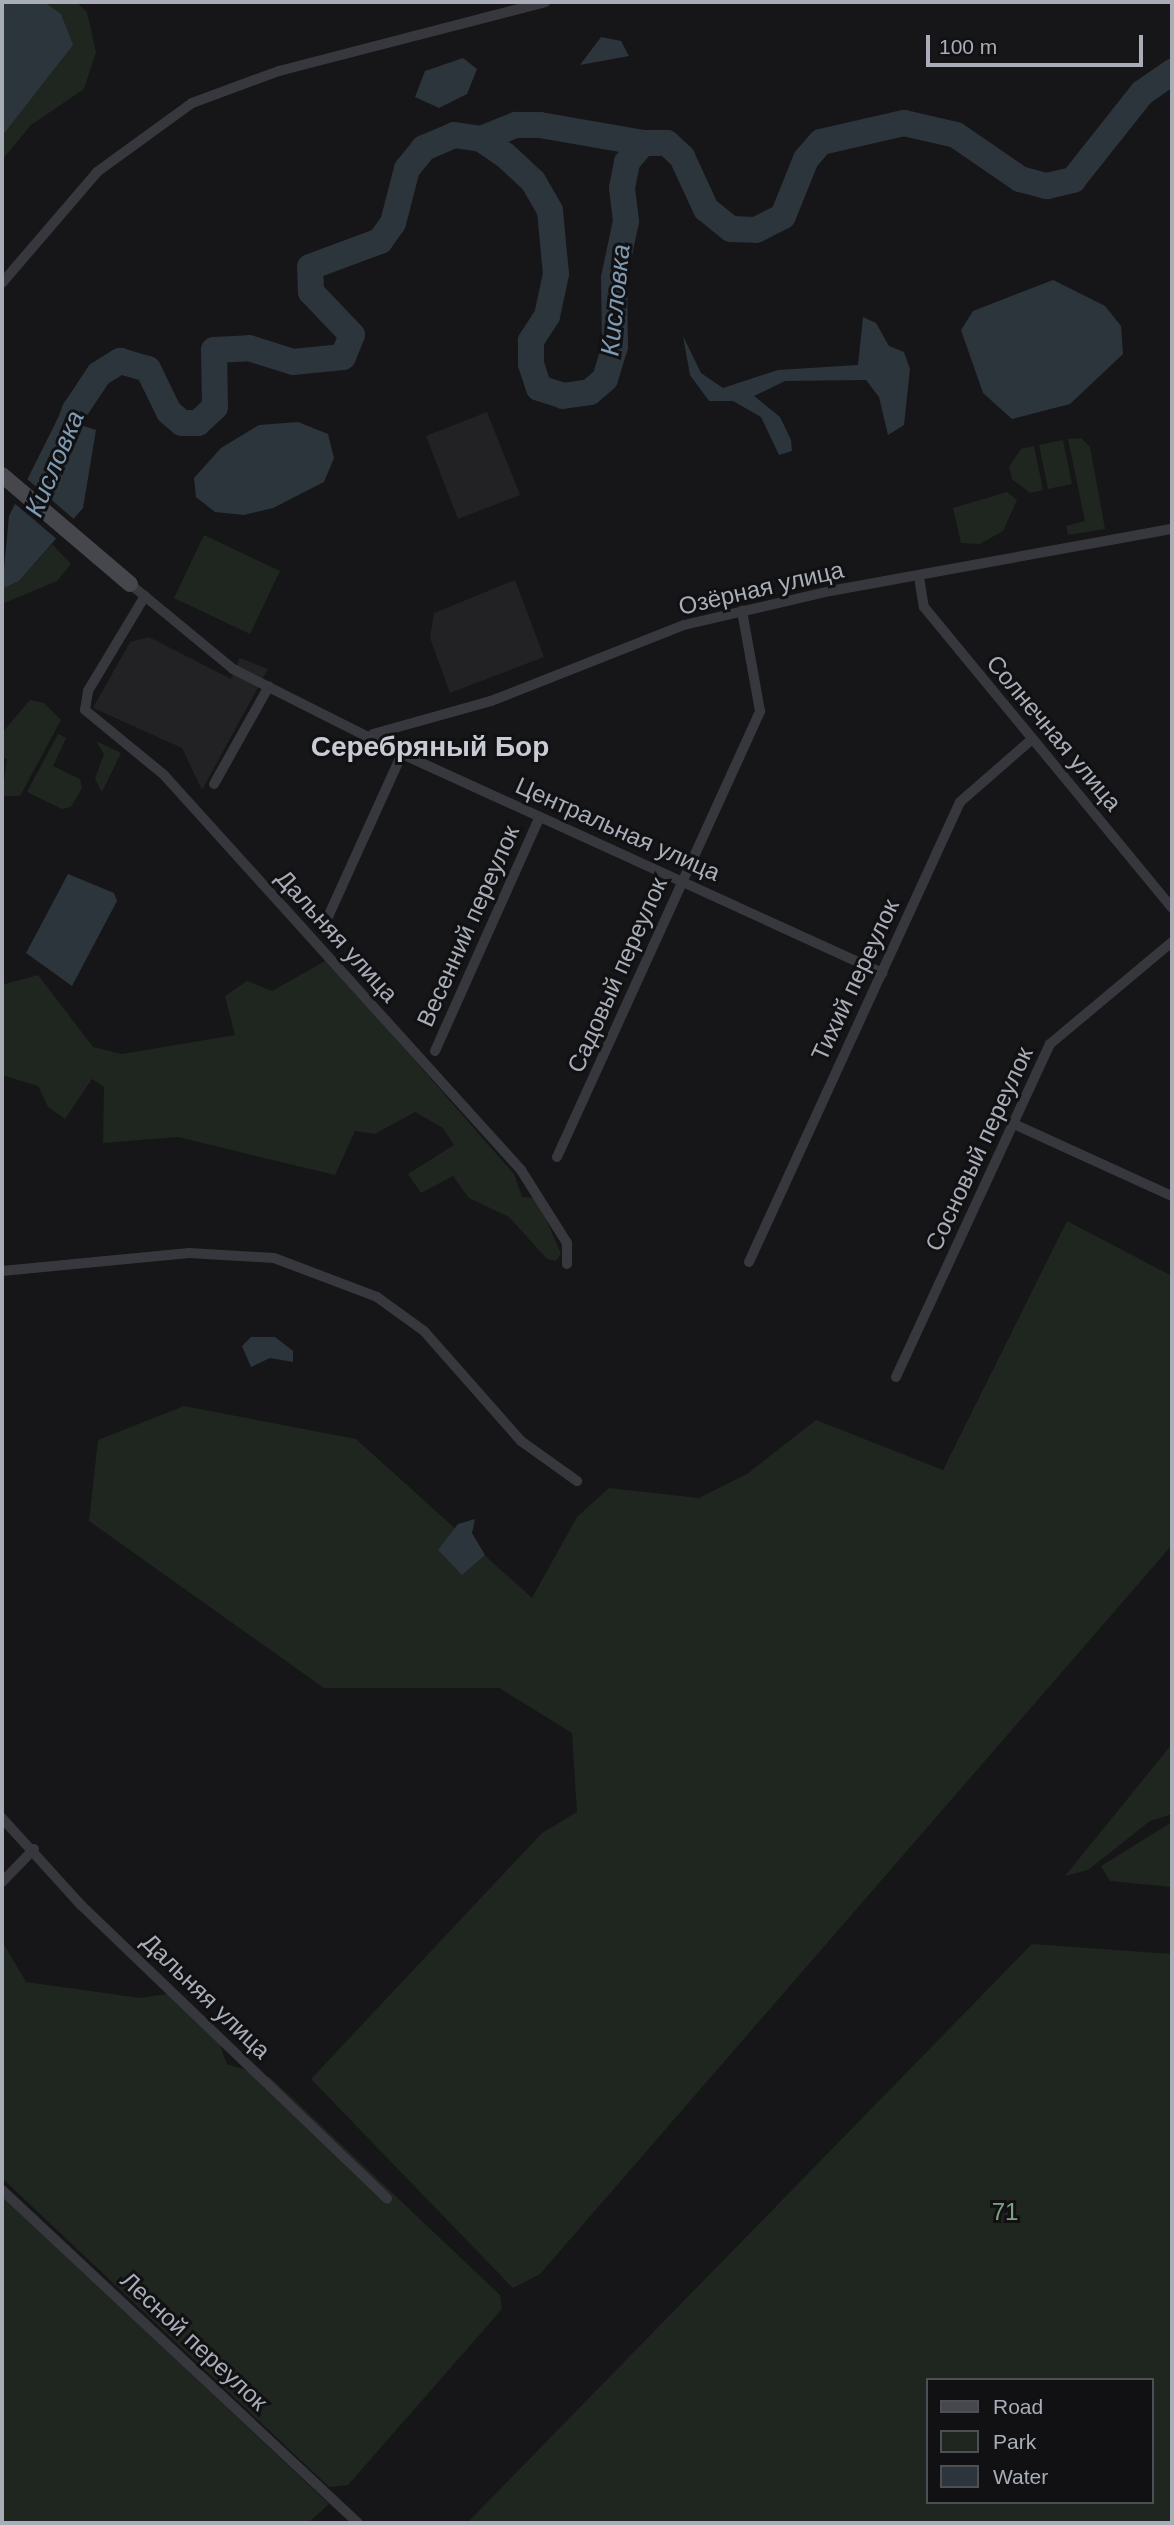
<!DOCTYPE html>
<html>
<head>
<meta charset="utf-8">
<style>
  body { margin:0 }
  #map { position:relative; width:1174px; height:2525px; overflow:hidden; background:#161618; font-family:Arial,sans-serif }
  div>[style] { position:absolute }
  .built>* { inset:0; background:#222225 }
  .green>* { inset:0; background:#1e261f }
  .water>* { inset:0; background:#2c353c }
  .pier>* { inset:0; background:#161618 }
  .river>* { height:26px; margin:-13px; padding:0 13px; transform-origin:13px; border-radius:13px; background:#2c353c }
  .street>* { height:10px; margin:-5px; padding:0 5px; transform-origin:5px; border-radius:5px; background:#37383d }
  .secondary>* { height:16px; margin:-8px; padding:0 8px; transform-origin:8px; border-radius:8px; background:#45474d }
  span { translate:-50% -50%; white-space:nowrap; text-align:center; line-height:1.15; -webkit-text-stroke:6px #111113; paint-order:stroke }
  .street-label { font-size:24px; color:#a8adb8 }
  .park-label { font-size:24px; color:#7fa381 }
  .water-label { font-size:26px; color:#7f9bb3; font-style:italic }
  .quarter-label { font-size:28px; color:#c9ccd4; font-weight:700 }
  .frame { position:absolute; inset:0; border:4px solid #a8adb8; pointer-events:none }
  .legend { position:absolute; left:926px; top:2378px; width:228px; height:126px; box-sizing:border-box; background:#111113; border:2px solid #4d4f55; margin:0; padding:9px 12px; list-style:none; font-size:21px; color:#a8adb8 }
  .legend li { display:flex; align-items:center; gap:14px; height:35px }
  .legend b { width:35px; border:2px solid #4d4f55 }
  .scale { position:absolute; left:926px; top:35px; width:217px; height:32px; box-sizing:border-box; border:4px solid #a8adb8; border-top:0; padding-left:9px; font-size:21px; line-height:24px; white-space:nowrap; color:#a8adb8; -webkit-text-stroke:5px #111113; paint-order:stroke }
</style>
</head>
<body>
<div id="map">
  <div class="built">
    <i style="clip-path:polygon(487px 412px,520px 495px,458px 519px,426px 436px)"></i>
    <i style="clip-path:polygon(515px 580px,544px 657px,450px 693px,430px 638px,434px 613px)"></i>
    <i style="clip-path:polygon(149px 637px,231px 679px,240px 658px,268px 669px,202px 790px,182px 748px,93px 708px,130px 642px)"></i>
  </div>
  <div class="green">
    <i style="clip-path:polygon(2px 2px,77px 3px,87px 12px,96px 52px,84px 89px,31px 125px,2px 160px)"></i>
    <i style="clip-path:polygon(1081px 438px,1090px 447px,1105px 529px,1068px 535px,1066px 526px,1085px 521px,1068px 439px)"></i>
    <i style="clip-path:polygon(1063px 440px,1072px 484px,1048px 489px,1039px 445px)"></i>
    <i style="clip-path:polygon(1034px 446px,1043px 490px,1030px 493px,1012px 479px,1009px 467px,1021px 449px)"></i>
    <i style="clip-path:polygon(1007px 492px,1017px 500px,1003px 531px,980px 544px,961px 543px,953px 508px)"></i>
    <i style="clip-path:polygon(204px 535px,280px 571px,250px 634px,174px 598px)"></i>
    <i style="clip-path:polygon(52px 544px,71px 564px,57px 581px,2px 604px,2px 589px,19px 581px)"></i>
    <i style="clip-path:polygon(30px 700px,44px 703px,61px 720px,20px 796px,2px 796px,7px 759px,2px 758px,2px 733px)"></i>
    <i style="clip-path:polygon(58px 734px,66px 738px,53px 766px,80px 779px,82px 788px,71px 807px,62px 809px,27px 792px)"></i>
    <i style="clip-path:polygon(96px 741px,121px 753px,102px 792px,95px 779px,104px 754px)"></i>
    <i style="clip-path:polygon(327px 960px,514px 1174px,522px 1197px,537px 1198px,561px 1254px,556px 1261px,547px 1259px,509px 1217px,469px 1198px,453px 1176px,421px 1193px,408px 1174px,454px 1145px,443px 1128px,415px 1112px,375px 1134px,355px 1131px,335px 1175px,178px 1137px,103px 1143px,104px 1087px,92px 1079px,65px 1119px,48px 1107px,38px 1086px,2px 1075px,2px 985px,38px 975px,93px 1047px,122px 1054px,235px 1035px,225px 996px,247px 981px,272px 991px)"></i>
    <i style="clip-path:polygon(1067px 1221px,1172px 1276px,1172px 1545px,540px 2274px,513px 2288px,311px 2079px,542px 1833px,577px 1812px,572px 1733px,499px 1688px,324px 1688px,89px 1521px,98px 1440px,184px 1406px,356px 1439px,532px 1598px,577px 1517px,609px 1488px,699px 1498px,747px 1474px,816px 1420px,943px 1470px)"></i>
    <i style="clip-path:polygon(1172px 1744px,1172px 1814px,1150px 1821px,1088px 1870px,1065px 1876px)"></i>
    <i style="clip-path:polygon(1172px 1822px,1172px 1887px,1110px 1881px,1101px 1866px)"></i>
    <i style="clip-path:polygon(2px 1941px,26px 1982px,140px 1998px,173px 1993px,213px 2027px,227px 2064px,271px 2078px,500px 2295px,502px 2309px,348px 2485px,329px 2487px,2px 2178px)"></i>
    <i style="clip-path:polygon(evenodd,1032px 1944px,1172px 1954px,1172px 2523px,467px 2523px,1032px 1944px,927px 2380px,1151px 2380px,1151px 2502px,927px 2502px,927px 2380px)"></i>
    <i style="clip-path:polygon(2px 2195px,329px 2504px,308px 2523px,2px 2523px)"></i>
  </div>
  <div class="water">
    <i style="clip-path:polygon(2px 2px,44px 2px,61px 14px,73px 45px,2px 136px)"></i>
    <i style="clip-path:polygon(601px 37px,621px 41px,629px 56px,580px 65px)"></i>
    <i style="clip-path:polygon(463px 58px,477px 69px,467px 94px,439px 108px,415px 97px,425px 71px)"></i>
    <i style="clip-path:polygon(1053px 280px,1105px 306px,1121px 326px,1123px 354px,1070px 404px,1012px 419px,983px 393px,961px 330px,973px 311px)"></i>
    <i style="clip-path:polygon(863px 317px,876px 323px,889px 346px,904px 352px,910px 369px,904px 425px,888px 435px,879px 397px,866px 380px,785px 381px,754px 396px,780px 417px,791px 440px,792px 451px,779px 455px,761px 417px,733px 401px,709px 401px,690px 375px,683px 336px,701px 373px,723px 388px,778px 370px,858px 365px)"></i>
    <i style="clip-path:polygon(58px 418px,96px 430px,83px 508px,19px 581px,2px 589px,9px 516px)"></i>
    <i style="clip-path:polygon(298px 422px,328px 434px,334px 458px,324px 482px,273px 508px,244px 515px,215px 512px,196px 497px,194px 478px,221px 448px,259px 425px)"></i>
    <i style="clip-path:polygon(68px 874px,114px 893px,117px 901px,72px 986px,26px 953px)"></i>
    <i style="clip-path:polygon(251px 1337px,275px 1337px,293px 1351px,293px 1362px,270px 1358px,251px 1367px,242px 1346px)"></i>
    <i style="clip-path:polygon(475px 1519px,472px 1533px,485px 1555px,462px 1575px,438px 1550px,458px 1524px)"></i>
  </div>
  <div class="pier">
    <i style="clip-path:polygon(26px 478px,76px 521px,59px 541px,13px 502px)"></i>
  </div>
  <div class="river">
    <i style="left:481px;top:139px;width:38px;rotate:-22deg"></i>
    <i style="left:516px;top:125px;width:24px"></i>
    <i style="left:540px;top:125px;width:105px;rotate:9.9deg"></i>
    <i style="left:59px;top:453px;width:46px;rotate:-69.6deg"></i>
    <i style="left:75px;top:410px;width:43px;rotate:-56.3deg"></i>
    <i style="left:99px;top:374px;width:25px;rotate:-32deg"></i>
    <i style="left:120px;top:361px;width:29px;rotate:16deg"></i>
    <i style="left:148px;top:369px;width:48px;rotate:64deg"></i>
    <i style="left:169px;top:412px;width:17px;rotate:40deg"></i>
    <i style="left:182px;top:423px;width:16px"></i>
    <i style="left:198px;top:423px;width:23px;rotate:-43deg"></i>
    <i style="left:215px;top:407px;width:57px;rotate:-91deg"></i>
    <i style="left:214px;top:350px;width:35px;rotate:-3deg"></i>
    <i style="left:249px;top:348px;width:46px;rotate:17.7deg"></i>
    <i style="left:293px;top:362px;width:50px;rotate:-5.7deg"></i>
    <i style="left:343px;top:357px;width:24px;rotate:-68deg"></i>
    <i style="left:352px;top:335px;width:59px;rotate:-133.6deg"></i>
    <i style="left:311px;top:292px;width:25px;rotate:-92deg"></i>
    <i style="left:310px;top:267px;width:75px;rotate:-20.4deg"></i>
    <i style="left:380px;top:241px;width:22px;rotate:-54deg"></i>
    <i style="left:393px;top:223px;width:56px;rotate:-75.5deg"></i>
    <i style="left:407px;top:169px;width:27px;rotate:-51deg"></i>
    <i style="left:424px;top:148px;width:33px;rotate:-23deg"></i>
    <i style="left:454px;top:135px;width:27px;rotate:8deg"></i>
    <i style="left:481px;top:139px;width:29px;rotate:34deg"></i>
    <i style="left:505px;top:155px;width:38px;rotate:43deg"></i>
    <i style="left:533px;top:181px;width:34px;rotate:60deg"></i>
    <i style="left:550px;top:211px;width:63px;rotate:84.6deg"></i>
    <i style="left:556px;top:274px;width:43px;rotate:102.1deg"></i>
    <i style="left:547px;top:316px;width:30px;rotate:123deg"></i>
    <i style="left:531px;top:341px;width:23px;rotate:90deg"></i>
    <i style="left:531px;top:364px;width:25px;rotate:72deg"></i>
    <i style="left:539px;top:388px;width:25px;rotate:18deg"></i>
    <i style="left:563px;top:396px;width:27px;rotate:-8deg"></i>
    <i style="left:590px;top:392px;width:20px;rotate:-41deg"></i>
    <i style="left:605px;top:379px;width:34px;rotate:-73deg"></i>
    <i style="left:615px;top:347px;width:69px;rotate:-90.8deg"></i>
    <i style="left:614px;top:278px;width:58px;rotate:-78.1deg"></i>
    <i style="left:626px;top:221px;width:33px;rotate:-97deg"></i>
    <i style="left:622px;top:188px;width:26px;rotate:-79deg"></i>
    <i style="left:627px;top:162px;width:25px;rotate:-50deg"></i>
    <i style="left:643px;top:143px;width:24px"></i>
    <i style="left:667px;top:143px;width:21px;rotate:43deg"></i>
    <i style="left:682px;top:157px;width:57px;rotate:65.2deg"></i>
    <i style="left:706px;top:209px;width:32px;rotate:39deg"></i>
    <i style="left:731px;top:229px;width:25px;rotate:2deg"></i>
    <i style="left:756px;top:230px;width:30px;rotate:-27deg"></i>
    <i style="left:783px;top:216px;width:61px;rotate:-68deg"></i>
    <i style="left:806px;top:159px;width:23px;rotate:-49deg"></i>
    <i style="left:821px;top:142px;width:85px;rotate:-12.9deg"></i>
    <i style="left:904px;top:123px;width:53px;rotate:13deg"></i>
    <i style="left:956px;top:135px;width:78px;rotate:34.5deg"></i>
    <i style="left:1020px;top:179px;width:28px;rotate:15deg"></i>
    <i style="left:1047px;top:186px;width:27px;rotate:-13deg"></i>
    <i style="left:1073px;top:180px;width:111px;rotate:-51.6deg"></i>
    <i style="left:1142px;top:93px;width:37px;rotate:-35deg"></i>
  </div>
  <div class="street">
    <i style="left:2px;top:283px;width:146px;rotate:-49.4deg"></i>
    <i style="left:97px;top:172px;width:117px;rotate:-36deg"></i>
    <i style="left:192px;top:103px;width:93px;rotate:-20.2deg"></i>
    <i style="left:279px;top:71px;width:275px;rotate:-14.5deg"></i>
    <i style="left:919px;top:577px;width:30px;rotate:81deg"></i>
    <i style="left:924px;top:607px;width:390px;rotate:50.5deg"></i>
    <i style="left:130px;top:584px;width:134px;rotate:39.5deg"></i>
    <i style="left:233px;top:669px;width:189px;rotate:26.7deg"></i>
    <i style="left:402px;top:754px;width:528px;rotate:24.52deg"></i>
    <i style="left:145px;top:596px;width:111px;rotate:121deg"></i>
    <i style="left:88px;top:691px;width:19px;rotate:99deg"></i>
    <i style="left:85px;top:710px;width:102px;rotate:39.4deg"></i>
    <i style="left:164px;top:775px;width:532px;rotate:47.89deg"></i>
    <i style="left:521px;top:1170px;width:86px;rotate:57.8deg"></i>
    <i style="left:567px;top:1243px;width:21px;rotate:90deg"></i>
    <i style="left:373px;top:734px;width:123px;rotate:-15.6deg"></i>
    <i style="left:491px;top:701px;width:207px;rotate:-21.5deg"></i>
    <i style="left:684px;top:625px;width:150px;rotate:-13.1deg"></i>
    <i style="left:830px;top:591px;width:348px;rotate:-10.3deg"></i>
    <i style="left:214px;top:784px;width:112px;rotate:-60.7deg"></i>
    <i style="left:327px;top:919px;width:181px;rotate:-65.6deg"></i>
    <i style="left:435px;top:1051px;width:255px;rotate:-65.9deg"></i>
    <i style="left:1014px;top:1124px;width:174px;rotate:24.5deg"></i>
    <i style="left:557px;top:1157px;width:490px;rotate:-65.5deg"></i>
    <i style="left:760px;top:711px;width:102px;rotate:-100.2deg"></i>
    <i style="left:749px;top:1262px;width:506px;rotate:-65.36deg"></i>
    <i style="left:960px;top:802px;width:94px;rotate:-41.1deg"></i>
    <i style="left:2px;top:1271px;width:188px;rotate:-5.5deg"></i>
    <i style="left:189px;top:1253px;width:85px;rotate:3.4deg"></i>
    <i style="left:274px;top:1258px;width:110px;rotate:20.7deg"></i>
    <i style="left:377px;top:1297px;width:58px;rotate:35.9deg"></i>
    <i style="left:424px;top:1331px;width:147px;rotate:48.6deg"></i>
    <i style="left:521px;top:1441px;width:69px;rotate:35.5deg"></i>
    <i style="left:896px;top:1377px;width:367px;rotate:-65.2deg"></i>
    <i style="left:1050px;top:1044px;width:159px;rotate:-39.9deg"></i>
    <i style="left:2px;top:1818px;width:118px;rotate:47.8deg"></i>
    <i style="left:81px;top:1905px;width:424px;rotate:43.8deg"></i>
    <i style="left:2px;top:1882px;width:46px;rotate:-45.9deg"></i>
    <i style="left:2px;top:2190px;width:487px;rotate:43.1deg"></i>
  </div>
  <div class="secondary">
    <i style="left:2px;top:475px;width:168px;rotate:40.4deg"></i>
  </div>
  <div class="street-label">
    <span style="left:761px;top:588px;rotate:-13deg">Озёрная улица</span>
    <span style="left:1054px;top:733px;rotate:50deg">Солнечная улица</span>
    <span style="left:618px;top:829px;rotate:24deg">Центральная улица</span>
    <span style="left:468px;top:926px;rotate:-66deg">Весенний переулок</span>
    <span style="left:337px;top:936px;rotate:48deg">Дальняя улица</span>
    <span style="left:617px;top:975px;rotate:-66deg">Садовый переулок</span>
    <span style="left:855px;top:980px;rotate:-65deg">Тихий переулок</span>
    <span style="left:979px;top:1149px;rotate:-65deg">Сосновый переулок</span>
    <span style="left:206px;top:1996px;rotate:44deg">Дальняя улица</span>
    <span style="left:194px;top:2341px;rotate:43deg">Лесной переулок</span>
  </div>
  <div class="park-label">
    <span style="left:1005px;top:2212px">71</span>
  </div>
  <div class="water-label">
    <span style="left:616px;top:300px;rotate:-84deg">Кисловка</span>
    <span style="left:55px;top:464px;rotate:-67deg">Кисловка</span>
  </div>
  <div class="quarter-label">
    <span style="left:430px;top:747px">Серебряный Бор</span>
  </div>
  <div class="frame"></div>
  <ul class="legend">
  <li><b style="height:9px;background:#45474d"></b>Road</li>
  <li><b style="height:19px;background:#1e261f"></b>Park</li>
  <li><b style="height:19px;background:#2c353c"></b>Water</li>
  </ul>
  <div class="scale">100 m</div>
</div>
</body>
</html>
